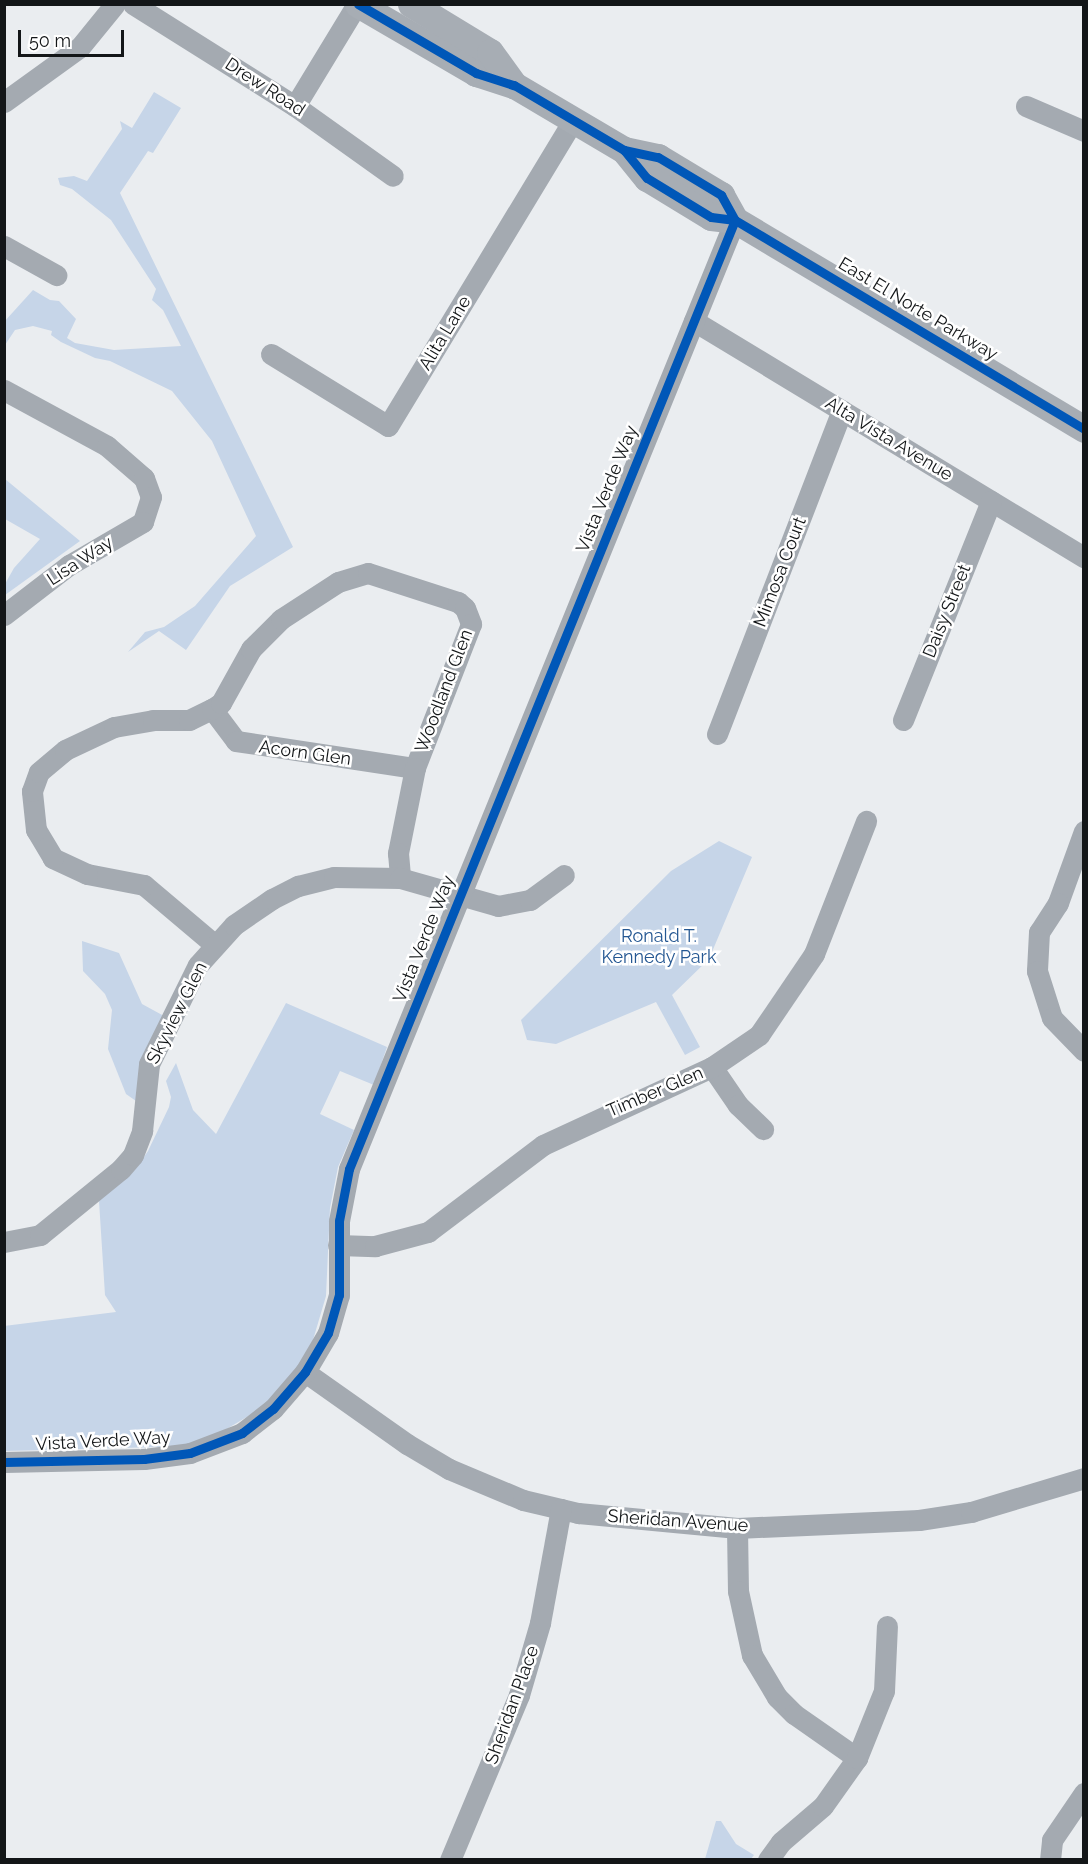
<!DOCTYPE html>
<html>
<head>
<meta charset="utf-8">
<style>
  body { margin:0 }
  #map { position:relative; width:1088px; height:1864px; overflow:hidden; background:#eaedf0; font-family:Raleway,sans-serif }
  div>[style] { position:absolute }
  .green>* { inset:0; background:#c6d5e8 }
  .minor>* { height:21px; margin:-10.5px; padding:0 10.5px; transform-origin:10.5px; border-radius:10.5px; background:#a4aab1 }
  .major>* { height:27px; margin:-13.5px; padding:0 13.5px; transform-origin:13.5px; border-radius:13.5px; background:#a7adb4 }
  .cycleway>* { height:9px; margin:-4.5px; padding:0 4.5px; transform-origin:4.5px; border-radius:4.5px; background:#0057b8 }
  span { translate:-50% -50%; white-space:nowrap; text-align:center; line-height:1.15; -webkit-text-stroke:5px #fff; paint-order:stroke }
  .street-label { font-size:18px; color:#131618 }
  .park-label { font-size:18px; color:#245792 }
  .frame { position:absolute; inset:0; border:6px solid #131618; pointer-events:none }
  .scale { position:absolute; left:18px; top:30px; width:106px; height:27px; box-sizing:border-box; border:3px solid #131618; border-top:0; padding-left:8px; font-size:18px; line-height:21px; white-space:nowrap; color:#131618; -webkit-text-stroke:4px #fff; paint-order:stroke }
</style>
</head>
<body>
<div id="map">
  <div class="green">
    <i style="clip-path:polygon(154px 92px,181px 108px,153px 153px,148px 151px,120px 193px,293px 547px,230px 586px,186px 650px,159px 631px,128px 652px,145px 632px,164px 627px,195px 606px,256px 536px,212px 441px,172px 391px,110px 361px,95px 358px,61px 342px,51px 335px,52px 331px,33px 326px,15px 330px,5px 345px,4px 322px,33px 290px,50px 300px,59px 301px,76px 319px,67px 338px,75px 343px,114px 350px,181px 346px,163px 310px,152px 300px,156px 289px,111px 220px,72px 189px,60px 185px,58px 178px,74px 176px,87px 181px,122px 129px,120px 121px,132px 128px)"></i>
    <i style="clip-path:polygon(5px 479px,80px 541px,5px 595px,5px 584px,14px 568px,40px 539px,5px 519px)"></i>
    <i style="clip-path:polygon(719px 841px,752px 857px,709px 959px,672px 995px,700px 1047px,685px 1055px,656px 1002px,556px 1044px,527px 1040px,521px 1020px,671px 871px)"></i>
    <i style="clip-path:polygon(82px 941px,119px 953px,142px 1004px,164px 1016px,136px 1101px,126px 1094px,108px 1049px,112px 1010px,105px 994px,83px 971px)"></i>
    <i style="clip-path:polygon(286px 1003px,387px 1047px,374px 1085px,340px 1071px,320px 1114px,354px 1130px,338px 1167px,330px 1208px,326px 1296px,313px 1340px,290px 1380px,260px 1409px,198px 1446px,5px 1451px,4px 1326px,116px 1312px,105px 1295px,99px 1201px,137px 1167px,148px 1151px,169px 1107px,171px 1097px,166px 1081px,176px 1063px,193px 1110px,216px 1134px)"></i>
    <i style="clip-path:polygon(716px 1821px,721px 1821px,736px 1844px,754px 1855px,751px 1859px,705px 1859px)"></i>
  </div>
  <div class="minor">
    <i style="left:133px;top:4px;width:191px;rotate:32.2deg"></i>
    <i style="left:295px;top:106px;width:120px;rotate:35.5deg"></i>
    <i style="left:4px;top:102px;width:94px;rotate:-35.9deg"></i>
    <i style="left:80px;top:47px;width:55px;rotate:-50.9deg"></i>
    <i style="left:295px;top:106px;width:119px;rotate:-58.7deg"></i>
    <i style="left:1026px;top:106px;width:63px;rotate:23.3deg"></i>
    <i style="left:4px;top:246px;width:60px;rotate:29.1deg"></i>
    <i style="left:694px;top:321px;width:456px;rotate:31.2deg"></i>
    <i style="left:271px;top:354px;width:137px;rotate:31.6deg"></i>
    <i style="left:388px;top:426px;width:357px;rotate:-58.8deg"></i>
    <i style="left:4px;top:390px;width:117px;rotate:28.5deg"></i>
    <i style="left:107px;top:446px;width:49px;rotate:40.9deg"></i>
    <i style="left:144px;top:478px;width:20px;rotate:70deg"></i>
    <i style="left:151px;top:497px;width:26px;rotate:108deg"></i>
    <i style="left:143px;top:522px;width:86px;rotate:149.8deg"></i>
    <i style="left:69px;top:565px;width:82px;rotate:142.4deg"></i>
    <i style="left:212px;top:709px;width:40px;rotate:53deg"></i>
    <i style="left:236px;top:741px;width:181px;rotate:8.6deg"></i>
    <i style="left:903px;top:720px;width:236px;rotate:-68.1deg"></i>
    <i style="left:717px;top:734px;width:347px;rotate:-68.9deg"></i>
    <i style="left:1084px;top:831px;width:77px;rotate:109.9deg"></i>
    <i style="left:1058px;top:903px;width:35px;rotate:123deg"></i>
    <i style="left:1039px;top:932px;width:39px;rotate:93deg"></i>
    <i style="left:1037px;top:971px;width:49px;rotate:72.3deg"></i>
    <i style="left:1052px;top:1018px;width:46px;rotate:45.9deg"></i>
    <i style="left:215px;top:945px;width:93px;rotate:-139.8deg"></i>
    <i style="left:144px;top:885px;width:58px;rotate:-169.1deg"></i>
    <i style="left:87px;top:874px;width:38px;rotate:-155deg"></i>
    <i style="left:53px;top:858px;width:33px;rotate:-121deg"></i>
    <i style="left:36px;top:830px;width:39px;rotate:-96deg"></i>
    <i style="left:32px;top:791px;width:20px;rotate:-70deg"></i>
    <i style="left:39px;top:772px;width:34px;rotate:-40deg"></i>
    <i style="left:65px;top:750px;width:54px;rotate:-25.1deg"></i>
    <i style="left:114px;top:727px;width:40px;rotate:-10deg"></i>
    <i style="left:153px;top:720px;width:36px"></i>
    <i style="left:189px;top:720px;width:25px;rotate:-26deg"></i>
    <i style="left:212px;top:709px;width:11px;rotate:-34deg"></i>
    <i style="left:221px;top:703px;width:62px;rotate:-60.9deg"></i>
    <i style="left:251px;top:649px;width:42px;rotate:-45deg"></i>
    <i style="left:281px;top:619px;width:68px;rotate:-33deg"></i>
    <i style="left:338px;top:582px;width:31px;rotate:-17deg"></i>
    <i style="left:368px;top:573px;width:95px;rotate:17.9deg"></i>
    <i style="left:458px;top:602px;width:9px;rotate:41deg"></i>
    <i style="left:465px;top:608px;width:17px;rotate:69deg"></i>
    <i style="left:471px;top:624px;width:155px;rotate:111.3deg"></i>
    <i style="left:415px;top:768px;width:87px;rotate:101.3deg"></i>
    <i style="left:398px;top:853px;width:25px;rotate:85deg"></i>
    <i style="left:712px;top:1067px;width:46px;rotate:55.6deg"></i>
    <i style="left:738px;top:1105px;width:35px;rotate:44deg"></i>
    <i style="left:4px;top:1242px;width:37px;rotate:-11deg"></i>
    <i style="left:40px;top:1235px;width:104px;rotate:-39.2deg"></i>
    <i style="left:121px;top:1169px;width:18px;rotate:-49deg"></i>
    <i style="left:133px;top:1155px;width:26px;rotate:-69deg"></i>
    <i style="left:142px;top:1131px;width:67px;rotate:-84deg"></i>
    <i style="left:149px;top:1064px;width:110px;rotate:-63.7deg"></i>
    <i style="left:198px;top:965px;width:54px;rotate:-48deg"></i>
    <i style="left:234px;top:925px;width:46px;rotate:-34.4deg"></i>
    <i style="left:272px;top:899px;width:29px;rotate:-27deg"></i>
    <i style="left:298px;top:886px;width:37px;rotate:-14deg"></i>
    <i style="left:334px;top:877px;width:66px;rotate:0.9deg"></i>
    <i style="left:400px;top:878px;width:102px;rotate:15.9deg"></i>
    <i style="left:498px;top:906px;width:33px;rotate:-11deg"></i>
    <i style="left:530px;top:900px;width:42px;rotate:-36.3deg"></i>
    <i style="left:338px;top:1245px;width:37px;rotate:2deg"></i>
    <i style="left:375px;top:1246px;width:55px;rotate:-14.8deg"></i>
    <i style="left:428px;top:1232px;width:144px;rotate:-37.1deg"></i>
    <i style="left:543px;top:1145px;width:186px;rotate:-24.8deg"></i>
    <i style="left:712px;top:1067px;width:57px;rotate:-34.2deg"></i>
    <i style="left:759px;top:1035px;width:98px;rotate:-55.8deg"></i>
    <i style="left:814px;top:954px;width:143px;rotate:-68.6deg"></i>
    <i style="left:305px;top:1372px;width:125px;rotate:35.2deg"></i>
    <i style="left:407px;top:1444px;width:49px;rotate:30.8deg"></i>
    <i style="left:449px;top:1469px;width:80px;rotate:22.7deg"></i>
    <i style="left:523px;top:1500px;width:57px;rotate:13.3deg"></i>
    <i style="left:578px;top:1513px;width:160px;rotate:5.4deg"></i>
    <i style="left:737px;top:1528px;width:182px;rotate:-2.5deg"></i>
    <i style="left:919px;top:1520px;width:53px;rotate:-8.7deg"></i>
    <i style="left:971px;top:1512px;width:118px;rotate:-16.7deg"></i>
    <i style="left:4px;top:1462px;width:140px;rotate:-1.2deg"></i>
    <i style="left:144px;top:1459px;width:46px;rotate:-7.4deg"></i>
    <i style="left:190px;top:1453px;width:56px;rotate:-21deg"></i>
    <i style="left:242px;top:1433px;width:39px;rotate:-38deg"></i>
    <i style="left:273px;top:1409px;width:49px;rotate:-49.1deg"></i>
    <i style="left:305px;top:1372px;width:45px;rotate:-59.5deg"></i>
    <i style="left:328px;top:1333px;width:40px;rotate:-74deg"></i>
    <i style="left:339px;top:1295px;width:74px;rotate:-90deg"></i>
    <i style="left:339px;top:1221px;width:53px;rotate:-79.1deg"></i>
    <i style="left:349px;top:1169px;width:1024px;rotate:-67.87deg"></i>
    <i style="left:737px;top:1528px;width:63px;rotate:89.1deg"></i>
    <i style="left:738px;top:1591px;width:66px;rotate:77.7deg"></i>
    <i style="left:752px;top:1655px;width:49px;rotate:59.2deg"></i>
    <i style="left:777px;top:1697px;width:24px;rotate:45deg"></i>
    <i style="left:794px;top:1714px;width:77px;rotate:34.9deg"></i>
    <i style="left:450px;top:1860px;width:179px;rotate:-67.3deg"></i>
    <i style="left:519px;top:1695px;width:75px;rotate:-73.7deg"></i>
    <i style="left:540px;top:1623px;width:116px;rotate:-79.6deg"></i>
    <i style="left:768px;top:1860px;width:22px;rotate:-54deg"></i>
    <i style="left:781px;top:1842px;width:55px;rotate:-40.6deg"></i>
    <i style="left:823px;top:1806px;width:59px;rotate:-54.7deg"></i>
    <i style="left:857px;top:1758px;width:72px;rotate:-68.1deg"></i>
    <i style="left:884px;top:1691px;width:65px;rotate:-87.4deg"></i>
    <i style="left:1050px;top:1860px;width:20px;rotate:-84deg"></i>
    <i style="left:1052px;top:1840px;width:57px;rotate:-55.8deg"></i>
  </div>
  <div class="major">
    <i style="left:358px;top:4px;width:137px;rotate:30.3deg"></i>
    <i style="left:476px;top:73px;width:40px;rotate:18deg"></i>
    <i style="left:514px;top:85px;width:128px;rotate:30.6deg"></i>
    <i style="left:624px;top:150px;width:35px;rotate:12deg"></i>
    <i style="left:658px;top:157px;width:74px;rotate:31.1deg"></i>
    <i style="left:721px;top:195px;width:29px;rotate:61deg"></i>
    <i style="left:411px;top:4px;width:92px;rotate:31.3deg"></i>
    <i style="left:490px;top:52px;width:41px;rotate:54deg"></i>
    <i style="left:624px;top:150px;width:36px;rotate:51deg"></i>
    <i style="left:647px;top:178px;width:75px;rotate:31.4deg"></i>
    <i style="left:711px;top:217px;width:24px;rotate:7deg"></i>
    <i style="left:735px;top:220px;width:407px;rotate:30.9deg"></i>
  </div>
  <div class="cycleway">
    <i style="left:358px;top:4px;width:137px;rotate:30.3deg"></i>
    <i style="left:476px;top:73px;width:40px;rotate:18deg"></i>
    <i style="left:514px;top:85px;width:128px;rotate:30.6deg"></i>
    <i style="left:624px;top:150px;width:35px;rotate:12deg"></i>
    <i style="left:658px;top:157px;width:74px;rotate:31.1deg"></i>
    <i style="left:721px;top:195px;width:29px;rotate:61deg"></i>
    <i style="left:624px;top:150px;width:36px;rotate:51deg"></i>
    <i style="left:647px;top:178px;width:75px;rotate:31.4deg"></i>
    <i style="left:711px;top:217px;width:24px;rotate:7deg"></i>
    <i style="left:735px;top:220px;width:407px;rotate:30.9deg"></i>
    <i style="left:4px;top:1462px;width:140px;rotate:-1.2deg"></i>
    <i style="left:144px;top:1459px;width:46px;rotate:-7.4deg"></i>
    <i style="left:190px;top:1453px;width:56px;rotate:-21deg"></i>
    <i style="left:242px;top:1433px;width:39px;rotate:-38deg"></i>
    <i style="left:273px;top:1409px;width:49px;rotate:-49.1deg"></i>
    <i style="left:305px;top:1372px;width:45px;rotate:-59.5deg"></i>
    <i style="left:328px;top:1333px;width:40px;rotate:-74deg"></i>
    <i style="left:339px;top:1295px;width:74px;rotate:-90deg"></i>
    <i style="left:339px;top:1221px;width:53px;rotate:-79.1deg"></i>
    <i style="left:349px;top:1169px;width:1024px;rotate:-67.87deg"></i>
  </div>
  <div class="street-label">
    <span style="left:265px;top:87px;rotate:33deg">Drew Road</span>
    <span style="left:918px;top:309px;rotate:31deg">East El Norte Parkway</span>
    <span style="left:445px;top:333px;rotate:-59deg">Alita Lane</span>
    <span style="left:889px;top:439px;rotate:31deg">Alta Vista Avenue</span>
    <span style="left:607px;top:489px;rotate:-68deg">Vista Verde Way</span>
    <span style="left:80px;top:561px;rotate:-33deg">Lisa Way</span>
    <span style="left:780px;top:572px;rotate:-69deg">Mimosa Court</span>
    <span style="left:947px;top:611px;rotate:-68deg">Daisy Street</span>
    <span style="left:444px;top:691px;rotate:-69deg">Woodland Glen</span>
    <span style="left:305px;top:753px;rotate:8deg">Acorn Glen</span>
    <span style="left:424px;top:939px;rotate:-68deg">Vista Verde Way</span>
    <span style="left:177px;top:1013px;rotate:-63deg">Skyview Glen</span>
    <span style="left:655px;top:1092px;rotate:-23deg">Timber Glen</span>
    <span style="left:103px;top:1441px;rotate:-3deg">Vista Verde Way</span>
    <span style="left:678px;top:1521px;rotate:4deg">Sheridan Avenue</span>
    <span style="left:512px;top:1705px;rotate:-70deg">Sheridan Place</span>
  </div>
  <div class="park-label">
    <span style="left:659px;top:947px">Ronald T.<br>Kennedy Park</span>
  </div>
  <div class="frame"></div>
  <div class="scale">50 m</div>
</div>
</body>
</html>
